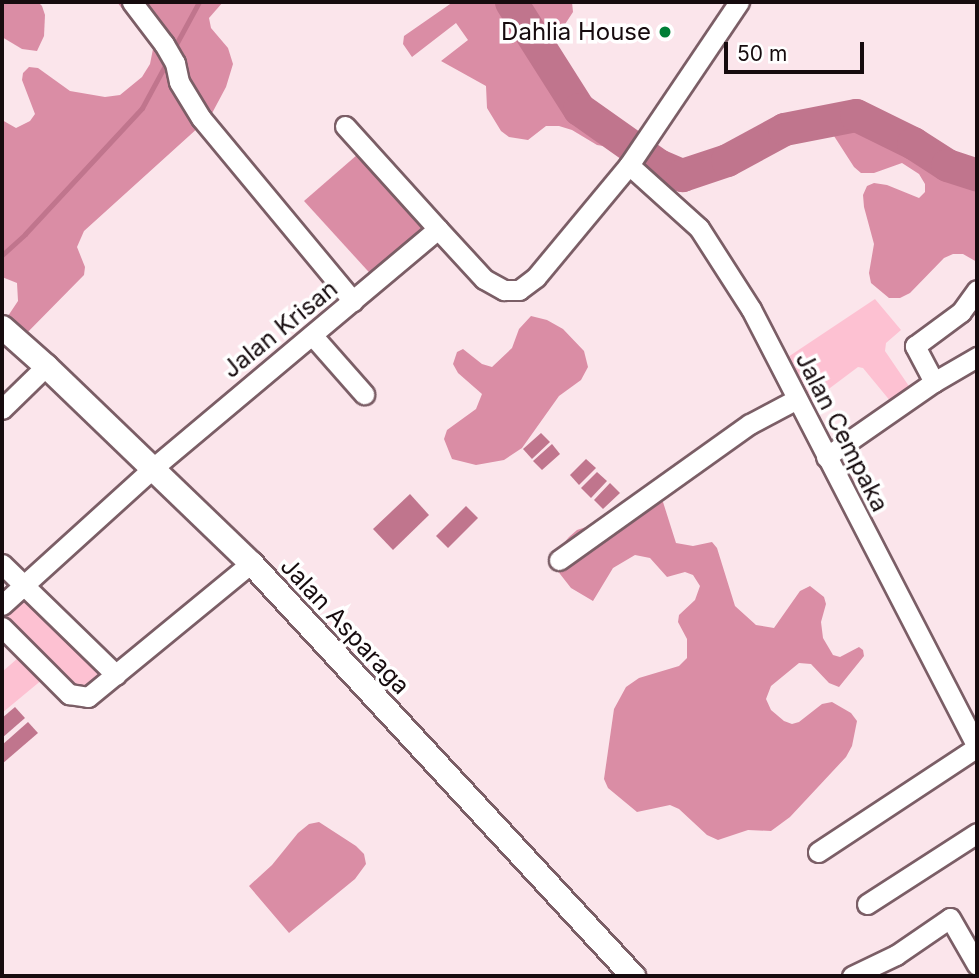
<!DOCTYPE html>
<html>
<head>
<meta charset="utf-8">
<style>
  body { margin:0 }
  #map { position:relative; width:979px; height:978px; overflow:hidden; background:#fbe5eb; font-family:Inter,sans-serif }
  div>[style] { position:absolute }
  .green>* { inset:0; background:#fdc1d2 }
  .forest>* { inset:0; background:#da8da5 }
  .water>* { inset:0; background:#c0758d }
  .stream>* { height:5px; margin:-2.5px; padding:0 2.5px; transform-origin:2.5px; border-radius:2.5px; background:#c0758d }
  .river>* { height:33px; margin:-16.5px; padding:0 16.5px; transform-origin:16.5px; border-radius:16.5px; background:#c0758d }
  .roads { filter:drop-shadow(2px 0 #7b5e66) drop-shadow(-2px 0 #7b5e66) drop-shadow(0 2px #7b5e66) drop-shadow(0 -2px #7b5e66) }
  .minor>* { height:19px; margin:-9.5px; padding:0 9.5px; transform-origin:9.5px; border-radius:9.5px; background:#fff }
  .tertiary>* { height:23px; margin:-11.5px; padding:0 11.5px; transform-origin:11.5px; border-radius:11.5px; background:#fff }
  .dots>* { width:19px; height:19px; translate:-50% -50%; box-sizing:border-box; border:4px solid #fff; border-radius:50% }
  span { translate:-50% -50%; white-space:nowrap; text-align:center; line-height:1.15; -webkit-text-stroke:7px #fff; paint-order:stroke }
  .poi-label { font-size:24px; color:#160b0e }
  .right { translate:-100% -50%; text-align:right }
  .street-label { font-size:24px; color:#160b0e }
  .frame { position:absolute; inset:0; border:4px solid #160b0e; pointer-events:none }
  .scale { position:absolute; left:724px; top:42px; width:140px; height:32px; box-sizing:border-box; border:4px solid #160b0e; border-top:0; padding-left:9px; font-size:21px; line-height:24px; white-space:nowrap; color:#160b0e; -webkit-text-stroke:5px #fff; paint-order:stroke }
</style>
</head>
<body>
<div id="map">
  <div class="green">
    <i style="clip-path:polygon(875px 299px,901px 330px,886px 343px,885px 351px,915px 395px,896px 408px,863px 368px,858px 367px,802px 409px,779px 363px)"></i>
    <i style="clip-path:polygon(24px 585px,116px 675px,88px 697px,49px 674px,2px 713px,2px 672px,26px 651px,2px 627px,2px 605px)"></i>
  </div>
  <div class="forest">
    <i style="clip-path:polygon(2px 2px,38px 2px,42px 6px,45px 15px,44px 36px,37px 51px,22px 49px,2px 37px)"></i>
    <i style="clip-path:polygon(117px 2px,223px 2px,209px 18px,211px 28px,228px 48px,233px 64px,226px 87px,210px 117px,84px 231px,77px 247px,85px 267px,84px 275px,18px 342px,6px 319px,18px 301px,17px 283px,2px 277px,2px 120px,16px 128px,30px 121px,35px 114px,22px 80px,23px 73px,29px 67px,38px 68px,70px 91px,105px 97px,120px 95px,142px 77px,150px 64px,153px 49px)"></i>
    <i style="clip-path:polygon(453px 2px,572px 2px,573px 12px,554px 41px,553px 51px,561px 68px,608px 122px,609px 141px,603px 146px,597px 145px,572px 130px,559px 126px,546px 126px,528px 140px,509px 137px,501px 131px,487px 108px,486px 86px,441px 61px,468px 40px,456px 23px,412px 57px,403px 44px,404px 36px)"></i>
    <i style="clip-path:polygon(856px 115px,913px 143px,947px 165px,977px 175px,977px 262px,963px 254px,953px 254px,944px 258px,910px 293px,900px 298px,889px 298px,871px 283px,869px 273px,874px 244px,864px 207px,863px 195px,867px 186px,874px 183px,887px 185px,919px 198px,925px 192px,925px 184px,919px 174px,902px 163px,874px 173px,861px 173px,854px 167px,834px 136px,832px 125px,837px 118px)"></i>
    <i style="clip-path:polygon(365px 148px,438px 229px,377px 281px,304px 201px)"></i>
    <i style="clip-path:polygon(531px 316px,547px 320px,563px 329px,584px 351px,588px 367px,581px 380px,559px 396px,522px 448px,504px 460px,476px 465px,452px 459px,444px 439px,447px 430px,476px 409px,482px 394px,458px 373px,453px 364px,457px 352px,463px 349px,482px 364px,492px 367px,512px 348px,519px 329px)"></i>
    <i style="clip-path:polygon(637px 493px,663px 502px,676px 543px,693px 546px,712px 542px,717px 548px,735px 606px,756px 625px,774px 628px,800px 591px,810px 586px,824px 597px,826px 604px,821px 622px,823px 638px,833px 655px,840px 657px,859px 647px,863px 650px,864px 656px,839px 687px,829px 683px,811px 664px,799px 663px,771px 686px,766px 699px,771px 710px,784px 721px,792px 724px,799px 722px,822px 704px,832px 702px,851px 713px,857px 721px,852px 746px,846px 757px,790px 817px,771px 831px,748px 830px,718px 840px,707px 835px,679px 809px,670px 805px,637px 812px,608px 788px,604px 779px,614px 709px,626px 687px,639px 678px,679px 666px,687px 658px,687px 639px,678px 622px,679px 615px,695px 600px,700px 586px,693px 575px,685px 572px,667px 577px,650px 558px,635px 555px,613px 568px,593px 601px,571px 588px,553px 565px,556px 552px,569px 537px,577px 530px,607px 520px)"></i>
    <i style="clip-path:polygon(319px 822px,356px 846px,364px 854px,366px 864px,355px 879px,289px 933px,249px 886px,272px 865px,298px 833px,309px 824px)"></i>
  </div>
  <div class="water">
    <i style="clip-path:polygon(541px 433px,550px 442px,532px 459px,523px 449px)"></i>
    <i style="clip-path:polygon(552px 444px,560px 454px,542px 470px,533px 461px)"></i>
    <i style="clip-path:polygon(586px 459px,596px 468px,579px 485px,570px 475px)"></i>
    <i style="clip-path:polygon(597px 472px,607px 481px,591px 498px,581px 488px)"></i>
    <i style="clip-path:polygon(610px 483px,620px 493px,603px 509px,594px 500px)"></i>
    <i style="clip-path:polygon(410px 494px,429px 515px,393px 550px,373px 529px)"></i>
    <i style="clip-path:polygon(466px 506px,478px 518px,448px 548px,436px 536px)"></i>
    <i style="clip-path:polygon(15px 707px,25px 718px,2px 738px,2px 718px)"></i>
    <i style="clip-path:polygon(28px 722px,38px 733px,2px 764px,2px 745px)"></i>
  </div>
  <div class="stream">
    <i style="left:174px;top:48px;width:52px;rotate:-61.5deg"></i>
    <i style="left:2px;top:255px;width:31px;rotate:-42deg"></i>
    <i style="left:25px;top:234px;width:172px;rotate:-47.1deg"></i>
    <i style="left:142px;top:108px;width:55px;rotate:-61.6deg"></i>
  </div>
  <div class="river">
    <i style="left:511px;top:2px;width:127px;rotate:57.6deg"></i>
    <i style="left:579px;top:109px;width:97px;rotate:35.3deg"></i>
    <i style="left:658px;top:165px;width:26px;rotate:23deg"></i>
    <i style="left:682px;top:175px;width:47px;rotate:-18.4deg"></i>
    <i style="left:727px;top:160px;width:65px;rotate:-28.5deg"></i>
    <i style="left:784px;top:129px;width:73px;rotate:-11deg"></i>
    <i style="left:856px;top:115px;width:64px;rotate:26.2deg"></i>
    <i style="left:913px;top:143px;width:40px;rotate:32.9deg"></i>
    <i style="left:947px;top:165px;width:32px;rotate:18deg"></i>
  </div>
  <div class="roads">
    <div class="minor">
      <i style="left:132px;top:2px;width:53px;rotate:52.7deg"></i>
      <i style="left:164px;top:44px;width:22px;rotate:60deg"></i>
      <i style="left:175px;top:63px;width:19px;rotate:78deg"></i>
      <i style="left:179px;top:82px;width:42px;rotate:58.6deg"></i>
      <i style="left:201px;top:118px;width:238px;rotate:50.3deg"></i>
      <i style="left:345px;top:126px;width:139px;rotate:47.9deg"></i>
      <i style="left:629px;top:165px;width:94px;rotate:42deg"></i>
      <i style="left:699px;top:228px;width:96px;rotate:57.3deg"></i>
      <i style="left:751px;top:309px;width:492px;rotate:62.7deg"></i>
      <i style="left:312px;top:335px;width:79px;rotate:48.6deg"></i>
      <i style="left:934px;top:382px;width:41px;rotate:-117.8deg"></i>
      <i style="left:915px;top:346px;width:57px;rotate:-36.5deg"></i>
      <i style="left:961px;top:312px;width:27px;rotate:-54deg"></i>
      <i style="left:2px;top:409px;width:62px;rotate:-44.3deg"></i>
      <i style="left:826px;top:457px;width:131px;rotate:-34.8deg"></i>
      <i style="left:934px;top:382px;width:50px;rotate:-30.2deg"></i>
      <i style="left:559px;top:560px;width:234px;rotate:-35.5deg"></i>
      <i style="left:750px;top:424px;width:53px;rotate:-28deg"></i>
      <i style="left:2px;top:564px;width:159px;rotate:44.2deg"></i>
      <i style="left:2px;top:605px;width:204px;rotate:-42.2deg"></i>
      <i style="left:153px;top:468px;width:372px;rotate:-40deg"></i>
      <i style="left:438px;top:229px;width:68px;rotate:47.4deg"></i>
      <i style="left:484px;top:279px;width:23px;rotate:29deg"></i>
      <i style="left:504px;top:290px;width:15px"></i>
      <i style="left:519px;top:290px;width:21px;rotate:-37deg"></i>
      <i style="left:536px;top:277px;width:146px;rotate:-50.3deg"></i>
      <i style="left:629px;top:165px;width:197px;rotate:-56deg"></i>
      <i style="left:2px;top:627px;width:95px;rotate:45deg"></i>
      <i style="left:69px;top:694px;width:19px;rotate:9deg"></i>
      <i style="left:88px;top:697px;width:211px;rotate:-39.4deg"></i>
      <i style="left:818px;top:852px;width:191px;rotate:-33.4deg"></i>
      <i style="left:867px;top:904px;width:131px;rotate:-32.8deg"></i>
      <i style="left:852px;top:976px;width:49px;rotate:-25.5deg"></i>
      <i style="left:896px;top:955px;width:65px;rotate:-34.4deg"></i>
      <i style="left:950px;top:918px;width:54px;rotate:60.1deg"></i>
    </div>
    <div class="tertiary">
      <i style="left:2px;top:327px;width:59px;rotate:41.6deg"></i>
      <i style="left:46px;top:366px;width:284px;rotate:43.9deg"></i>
      <i style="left:251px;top:563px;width:563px;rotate:47.23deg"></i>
    </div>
  </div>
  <div class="dots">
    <i style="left:665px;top:32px;background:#007e36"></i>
  </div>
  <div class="poi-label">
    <span class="right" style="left:651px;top:32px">Dahlia House</span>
  </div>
  <div class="street-label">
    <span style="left:280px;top:329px;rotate:-39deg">Jalan Krisan</span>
    <span style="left:842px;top:432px;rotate:63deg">Jalan Cempaka</span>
    <span style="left:345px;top:626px;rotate:47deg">Jalan Asparaga</span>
  </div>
  <div class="frame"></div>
  <div class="scale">50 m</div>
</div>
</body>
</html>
